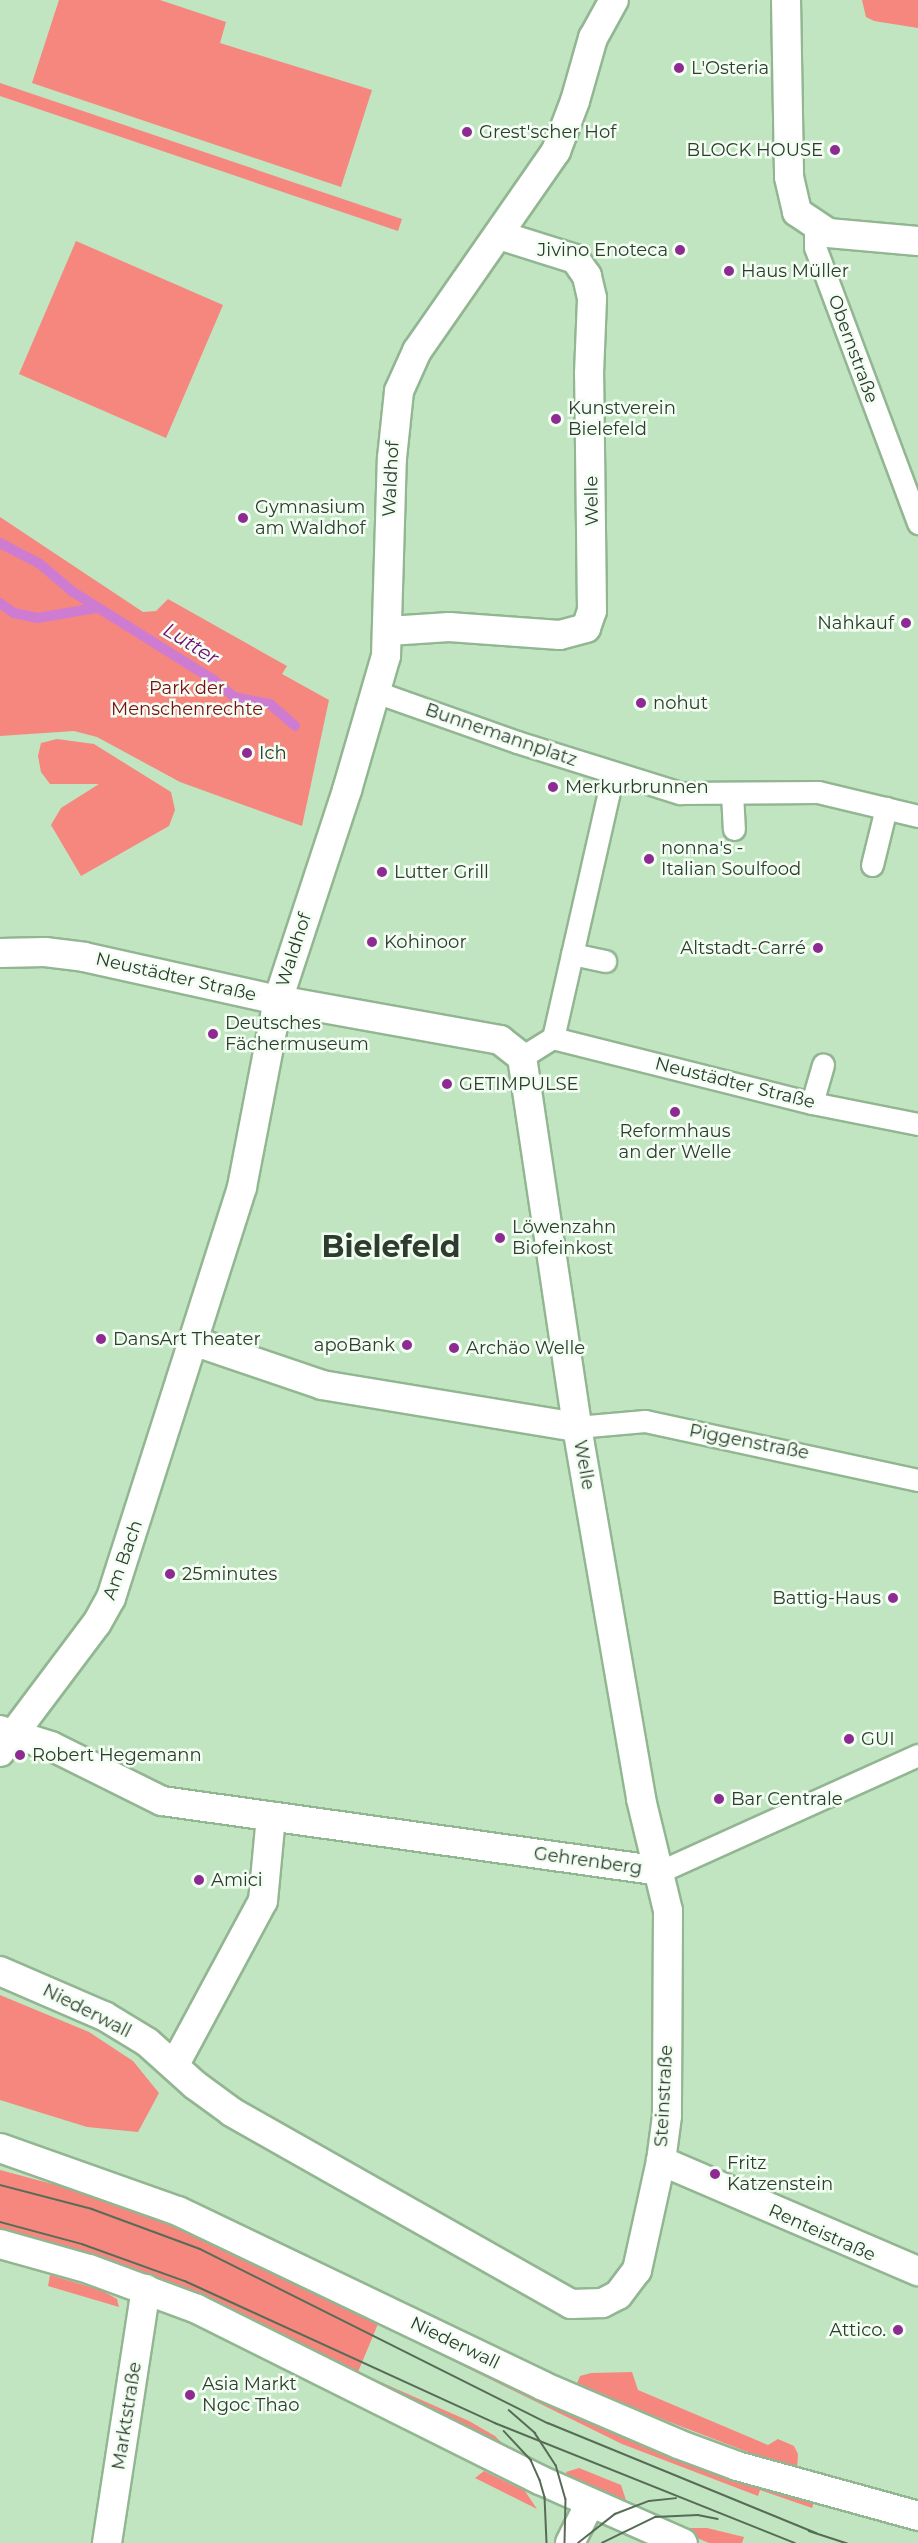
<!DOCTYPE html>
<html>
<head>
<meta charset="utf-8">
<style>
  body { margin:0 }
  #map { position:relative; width:918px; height:2543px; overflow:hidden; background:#c0e5c0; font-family:Montserrat,sans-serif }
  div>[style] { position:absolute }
  .green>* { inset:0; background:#f6877f }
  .stream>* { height:10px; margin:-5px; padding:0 5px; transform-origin:5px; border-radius:5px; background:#cd7cd1 }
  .roads { filter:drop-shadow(2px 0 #92b692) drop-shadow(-2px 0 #92b692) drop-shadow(0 2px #92b692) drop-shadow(0 -2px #92b692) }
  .pedestrian>* { height:21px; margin:-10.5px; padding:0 10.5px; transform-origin:10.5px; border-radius:10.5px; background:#fff }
  .minor>* { height:28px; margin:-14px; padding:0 14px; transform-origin:14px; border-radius:14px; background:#fff }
  .tram>* { height:1.5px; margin:-0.75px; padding:0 0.75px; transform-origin:0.75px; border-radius:0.75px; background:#576c57 }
  .dots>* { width:16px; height:16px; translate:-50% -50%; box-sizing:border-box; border:3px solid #f3fef3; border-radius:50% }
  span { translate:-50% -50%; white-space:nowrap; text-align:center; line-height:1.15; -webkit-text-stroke:5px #f3fef3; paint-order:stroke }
  .poi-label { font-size:18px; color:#2d3c2e }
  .left { translate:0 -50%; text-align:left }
  .right { translate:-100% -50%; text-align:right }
  .street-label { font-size:18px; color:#2d3c2e }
  .park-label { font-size:18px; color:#7b0b13 }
  .water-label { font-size:20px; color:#720879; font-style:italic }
  .town-label { font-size:30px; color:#2d3c2e; font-weight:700 }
</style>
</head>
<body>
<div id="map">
  <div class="green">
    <i style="clip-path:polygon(59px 0,160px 0,226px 22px,220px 43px,372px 90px,341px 187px,32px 83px)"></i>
    <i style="clip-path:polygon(862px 0,918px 0,918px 28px,874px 21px,866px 17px)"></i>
    <i style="clip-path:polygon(0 83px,402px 219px,398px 231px,0 96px)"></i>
    <i style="clip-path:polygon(76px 241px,223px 305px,166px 438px,19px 374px)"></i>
    <i style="clip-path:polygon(0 517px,143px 612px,156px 611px,168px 599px,287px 666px,282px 674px,329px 700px,302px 826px,180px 782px,97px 737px,74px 731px,0 736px)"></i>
    <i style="clip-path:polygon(57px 739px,94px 744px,171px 792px,175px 810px,169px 826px,81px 876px,51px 825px,61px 808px,99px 784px,50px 784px,41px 772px,38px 756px,41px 743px)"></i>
    <i style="clip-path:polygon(0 1995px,89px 2032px,133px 2061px,159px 2093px,138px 2132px,87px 2127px,0 2100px)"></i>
    <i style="clip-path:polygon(0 2170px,153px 2211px,815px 2500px,812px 2508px,760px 2490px,758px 2496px,622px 2444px,378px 2324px,358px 2372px,469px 2421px,495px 2436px,517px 2458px,270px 2334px,272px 2330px,255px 2321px,253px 2325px,0 2235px)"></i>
    <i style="clip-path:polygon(50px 2275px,101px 2290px,117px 2299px,119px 2307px,48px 2286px)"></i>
    <i style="clip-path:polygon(632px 2372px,638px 2390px,768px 2445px,778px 2439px,794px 2446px,798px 2454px,797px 2471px,576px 2386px,580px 2376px,591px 2373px)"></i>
    <i style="clip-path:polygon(579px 2468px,621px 2485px,627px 2503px,618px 2506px,571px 2486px,566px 2472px)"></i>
    <i style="clip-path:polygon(484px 2471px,525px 2491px,537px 2509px,475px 2478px)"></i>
    <i style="clip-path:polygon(673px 2528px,707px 2528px,744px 2537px,742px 2543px,709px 2543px)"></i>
  </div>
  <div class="stream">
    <i style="left:0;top:543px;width:45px;rotate:27.7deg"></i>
    <i style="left:40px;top:564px;width:43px;rotate:40.3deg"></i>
    <i style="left:73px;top:592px;width:166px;rotate:32deg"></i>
    <i style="left:214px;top:680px;width:26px;rotate:40deg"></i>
    <i style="left:234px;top:697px;width:37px;rotate:11deg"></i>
    <i style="left:270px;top:704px;width:33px;rotate:41deg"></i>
    <i style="left:0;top:603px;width:17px;rotate:36deg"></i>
    <i style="left:14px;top:613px;width:24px;rotate:12deg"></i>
    <i style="left:37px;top:618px;width:61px;rotate:-9.5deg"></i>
  </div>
  <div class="roads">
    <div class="pedestrian">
      <i style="left:815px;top:227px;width:20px;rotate:90deg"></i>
      <i style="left:815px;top:247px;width:295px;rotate:69.5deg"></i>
      <i style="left:376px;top:692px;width:150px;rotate:19.5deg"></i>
      <i style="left:517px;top:742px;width:171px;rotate:17.4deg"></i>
      <i style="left:680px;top:793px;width:138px;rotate:-0.4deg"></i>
      <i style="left:818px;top:792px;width:103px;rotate:13.5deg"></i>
      <i style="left:732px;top:793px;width:36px;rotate:87deg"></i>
      <i style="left:872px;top:865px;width:59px;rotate:-76.2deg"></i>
      <i style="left:572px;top:954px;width:34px;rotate:12deg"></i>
      <i style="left:553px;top:1038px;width:267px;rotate:14.1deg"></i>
      <i style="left:812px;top:1103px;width:108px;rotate:11.2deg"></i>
      <i style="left:553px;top:1038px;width:272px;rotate:-77.2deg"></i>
      <i style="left:522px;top:1057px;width:36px;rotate:-32deg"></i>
      <i style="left:812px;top:1103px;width:40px;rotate:-74deg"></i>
      <i style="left:577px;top:1427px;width:68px;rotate:-5deg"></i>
      <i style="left:645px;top:1421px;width:279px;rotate:12.2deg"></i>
      <i style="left:661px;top:1871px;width:282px;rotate:-24.3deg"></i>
    </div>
    <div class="minor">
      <i style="left:786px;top:0;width:177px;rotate:89deg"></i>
      <i style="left:789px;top:177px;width:36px;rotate:77deg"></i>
      <i style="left:797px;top:212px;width:37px;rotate:34deg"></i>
      <i style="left:828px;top:233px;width:90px;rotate:5.1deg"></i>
      <i style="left:389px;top:631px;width:60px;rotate:-3.8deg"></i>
      <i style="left:449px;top:627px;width:111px;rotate:4.1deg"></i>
      <i style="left:560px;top:635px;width:27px;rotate:-15deg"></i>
      <i style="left:586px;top:628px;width:18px;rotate:-71deg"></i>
      <i style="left:592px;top:611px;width:237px;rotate:-90.7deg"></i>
      <i style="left:589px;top:374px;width:76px;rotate:-87.7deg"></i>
      <i style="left:592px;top:298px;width:23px;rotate:-103deg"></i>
      <i style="left:587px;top:276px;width:21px;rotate:-125deg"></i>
      <i style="left:575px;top:259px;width:80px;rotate:-162.5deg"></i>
      <i style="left:0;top:953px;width:45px;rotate:-1.3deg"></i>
      <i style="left:45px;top:952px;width:39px;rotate:7deg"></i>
      <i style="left:84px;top:957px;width:199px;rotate:12.5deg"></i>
      <i style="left:278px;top:1000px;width:226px;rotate:10.2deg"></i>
      <i style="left:500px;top:1040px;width:28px;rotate:38deg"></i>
      <i style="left:522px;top:1057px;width:374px;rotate:81.5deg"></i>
      <i style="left:577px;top:1427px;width:377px;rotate:80.2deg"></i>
      <i style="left:641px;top:1799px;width:115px;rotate:76.4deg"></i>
      <i style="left:668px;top:1911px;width:205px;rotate:90.3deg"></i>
      <i style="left:667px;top:2116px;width:45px;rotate:97.6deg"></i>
      <i style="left:661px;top:2161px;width:112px;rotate:102.4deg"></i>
      <i style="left:637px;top:2270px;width:31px;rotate:127deg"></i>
      <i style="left:618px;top:2295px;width:18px;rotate:153deg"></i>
      <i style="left:602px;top:2303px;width:31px;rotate:178deg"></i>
      <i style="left:571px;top:2304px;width:390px;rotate:-150.5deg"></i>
      <i style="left:232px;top:2112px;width:46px;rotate:-143.9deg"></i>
      <i style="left:195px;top:2085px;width:64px;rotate:-138.1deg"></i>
      <i style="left:147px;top:2042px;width:50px;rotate:-148.8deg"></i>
      <i style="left:104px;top:2016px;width:113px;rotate:-156.6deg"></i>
      <i style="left:193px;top:1341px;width:136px;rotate:18.8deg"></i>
      <i style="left:322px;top:1385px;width:258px;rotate:9.4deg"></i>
      <i style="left:0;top:1730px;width:53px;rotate:17.4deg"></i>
      <i style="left:51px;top:1746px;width:124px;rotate:26.4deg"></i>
      <i style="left:162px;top:1801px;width:504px;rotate:7.99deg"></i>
      <i style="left:0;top:1752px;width:161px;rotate:-53.1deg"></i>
      <i style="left:97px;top:1623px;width:29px;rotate:-61deg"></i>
      <i style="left:111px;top:1598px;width:431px;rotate:-72.3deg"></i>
      <i style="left:242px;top:1187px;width:190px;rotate:-79.1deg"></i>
      <i style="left:278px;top:1000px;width:221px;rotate:-71.8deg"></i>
      <i style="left:347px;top:790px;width:140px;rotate:-73.8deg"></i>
      <i style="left:386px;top:656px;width:198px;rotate:-88.3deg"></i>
      <i style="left:392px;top:458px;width:67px;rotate:-84deg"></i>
      <i style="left:399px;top:391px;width:44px;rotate:-65.8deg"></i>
      <i style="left:417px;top:351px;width:244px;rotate:-55.2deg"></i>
      <i style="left:556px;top:151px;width:53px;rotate:-69.2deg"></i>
      <i style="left:575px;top:101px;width:66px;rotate:-74.1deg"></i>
      <i style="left:593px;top:38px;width:43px;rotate:-61.1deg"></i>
      <i style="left:174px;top:2066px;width:187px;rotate:-61.7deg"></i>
      <i style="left:263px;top:1901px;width:85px;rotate:-84.6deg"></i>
      <i style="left:0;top:2148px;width:189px;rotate:19.5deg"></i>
      <i style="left:178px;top:2211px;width:405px;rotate:25.6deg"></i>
      <i style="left:543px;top:2386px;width:147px;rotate:23.2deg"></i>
      <i style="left:678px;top:2444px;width:63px;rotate:20.4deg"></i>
      <i style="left:737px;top:2466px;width:188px;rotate:15.4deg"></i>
      <i style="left:661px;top:2161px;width:280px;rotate:23.2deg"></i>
      <i style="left:0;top:2244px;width:92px;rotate:15.7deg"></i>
      <i style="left:89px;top:2269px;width:115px;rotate:20.3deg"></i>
      <i style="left:197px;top:2309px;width:383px;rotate:26.5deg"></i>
      <i style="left:540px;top:2480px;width:156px;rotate:23.8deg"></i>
      <i style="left:107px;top:2543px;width:257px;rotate:-81.3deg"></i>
      <i style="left:570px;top:2543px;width:45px;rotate:-63.4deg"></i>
    </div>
  </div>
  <div class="tram">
    <i style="left:0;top:2185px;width:95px;rotate:14.6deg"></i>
    <i style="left:92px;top:2209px;width:115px;rotate:20.3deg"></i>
    <i style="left:200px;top:2249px;width:389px;rotate:26.6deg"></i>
    <i style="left:548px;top:2423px;width:290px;rotate:22.3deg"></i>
    <i style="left:0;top:2222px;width:85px;rotate:15deg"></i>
    <i style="left:82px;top:2244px;width:109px;rotate:19.8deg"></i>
    <i style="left:185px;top:2281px;width:341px;rotate:24.6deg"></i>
    <i style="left:495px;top:2423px;width:323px;rotate:21.8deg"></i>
    <i style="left:509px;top:2410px;width:35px;rotate:41deg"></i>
    <i style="left:535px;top:2433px;width:38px;rotate:57deg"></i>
    <i style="left:556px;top:2465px;width:35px;rotate:74deg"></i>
    <i style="left:566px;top:2499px;width:44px;rotate:91.3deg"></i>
    <i style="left:504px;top:2431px;width:40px;rotate:47deg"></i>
    <i style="left:531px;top:2460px;width:22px;rotate:66deg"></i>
    <i style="left:540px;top:2480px;width:18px;rotate:74deg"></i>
    <i style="left:545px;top:2497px;width:46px;rotate:87.5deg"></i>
    <i style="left:809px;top:2531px;width:40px;rotate:18deg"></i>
    <i style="left:578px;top:2543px;width:47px;rotate:-38.1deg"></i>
    <i style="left:615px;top:2514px;width:36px;rotate:-21deg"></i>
    <i style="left:649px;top:2501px;width:27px;rotate:-6deg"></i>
    <i style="left:602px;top:2543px;width:59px;rotate:-26.1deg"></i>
    <i style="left:655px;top:2517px;width:43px;rotate:-2.7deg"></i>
    <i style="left:698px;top:2515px;width:20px;rotate:11deg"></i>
  </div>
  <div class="dots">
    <i style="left:679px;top:68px;background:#8d2b93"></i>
    <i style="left:467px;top:132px;background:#8d2b93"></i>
    <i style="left:835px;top:150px;background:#8d2b93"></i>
    <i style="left:680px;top:250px;background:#8d2b93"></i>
    <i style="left:729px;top:271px;background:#8d2b93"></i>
    <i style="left:556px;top:419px;background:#8d2b93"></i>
    <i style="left:243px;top:518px;background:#8d2b93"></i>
    <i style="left:906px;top:623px;background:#8d2b93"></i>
    <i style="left:641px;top:703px;background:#8d2b93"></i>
    <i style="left:247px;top:753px;background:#8d2b93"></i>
    <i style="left:553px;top:787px;background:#8d2b93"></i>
    <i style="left:649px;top:859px;background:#8d2b93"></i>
    <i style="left:382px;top:872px;background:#8d2b93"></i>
    <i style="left:372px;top:942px;background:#8d2b93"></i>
    <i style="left:818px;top:948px;background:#8d2b93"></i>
    <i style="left:213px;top:1034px;background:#8d2b93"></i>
    <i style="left:447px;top:1084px;background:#8d2b93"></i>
    <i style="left:675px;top:1112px;background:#8d2b93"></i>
    <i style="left:500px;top:1238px;background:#8d2b93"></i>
    <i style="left:101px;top:1339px;background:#8d2b93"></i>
    <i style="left:407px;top:1345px;background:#8d2b93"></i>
    <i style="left:454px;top:1348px;background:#8d2b93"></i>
    <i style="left:170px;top:1574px;background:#8d2b93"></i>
    <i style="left:893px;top:1598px;background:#8d2b93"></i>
    <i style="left:849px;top:1739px;background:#8d2b93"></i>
    <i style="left:20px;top:1755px;background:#8d2b93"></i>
    <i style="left:719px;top:1799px;background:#8d2b93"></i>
    <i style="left:199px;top:1880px;background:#8d2b93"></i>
    <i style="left:715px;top:2174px;background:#8d2b93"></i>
    <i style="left:898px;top:2330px;background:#8d2b93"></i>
    <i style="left:190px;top:2395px;background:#8d2b93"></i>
  </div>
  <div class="poi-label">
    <span class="left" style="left:691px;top:68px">L'Osteria</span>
    <span class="left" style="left:479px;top:132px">Grest'scher Hof</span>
    <span class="right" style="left:823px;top:150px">BLOCK HOUSE</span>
    <span class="right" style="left:668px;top:250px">Jivino Enoteca</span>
    <span class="left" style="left:741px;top:271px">Haus Müller</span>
    <span class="left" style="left:568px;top:419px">Kunstverein<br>Bielefeld</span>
    <span class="left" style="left:255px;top:518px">Gymnasium<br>am Waldhof</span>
    <span class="right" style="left:894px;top:623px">Nahkauf</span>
    <span class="left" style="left:653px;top:703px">nohut</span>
    <span class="left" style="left:259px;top:753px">Ich</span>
    <span class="left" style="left:565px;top:787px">Merkurbrunnen</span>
    <span class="left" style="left:661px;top:859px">nonna's -<br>Italian Soulfood</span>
    <span class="left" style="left:394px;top:872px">Lutter Grill</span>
    <span class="left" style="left:384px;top:942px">Kohinoor</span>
    <span class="right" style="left:806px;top:948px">Altstadt-Carré</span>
    <span class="left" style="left:225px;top:1034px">Deutsches<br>Fächermuseum</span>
    <span class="left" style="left:459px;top:1084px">GETIMPULSE</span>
    <span style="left:675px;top:1142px">Reformhaus<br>an der Welle</span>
    <span class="left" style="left:512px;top:1238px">Löwenzahn<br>Biofeinkost</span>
    <span class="left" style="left:113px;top:1339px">DansArt Theater</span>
    <span class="right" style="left:395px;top:1345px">apoBank</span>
    <span class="left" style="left:466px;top:1348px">Archäo Welle</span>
    <span class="left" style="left:182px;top:1574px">25minutes</span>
    <span class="right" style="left:881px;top:1598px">Battig-Haus</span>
    <span class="left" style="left:861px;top:1739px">GUI</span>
    <span class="left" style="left:32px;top:1755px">Robert Hegemann</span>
    <span class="left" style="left:731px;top:1799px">Bar Centrale</span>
    <span class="left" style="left:211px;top:1880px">Amici</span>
    <span class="left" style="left:727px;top:2174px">Fritz<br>Katzenstein</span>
    <span class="right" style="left:886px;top:2330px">Attico.</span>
    <span class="left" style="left:202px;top:2395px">Asia Markt<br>Ngoc Thao</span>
  </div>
  <div class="street-label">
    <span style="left:853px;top:349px;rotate:70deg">Obernstraße</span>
    <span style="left:391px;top:479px;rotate:-87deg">Waldhof</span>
    <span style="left:592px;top:501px;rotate:-91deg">Welle</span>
    <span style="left:501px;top:735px;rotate:19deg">Bunnemannplatz</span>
    <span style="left:294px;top:950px;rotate:-72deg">Waldhof</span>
    <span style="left:176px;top:977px;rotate:13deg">Neustädter Straße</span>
    <span style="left:735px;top:1083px;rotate:14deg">Neustädter Straße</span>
    <span style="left:749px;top:1442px;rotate:11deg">Piggenstraße</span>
    <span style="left:584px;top:1465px;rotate:80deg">Welle</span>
    <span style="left:123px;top:1560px;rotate:-70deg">Am Bach</span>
    <span style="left:588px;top:1861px;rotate:8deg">Gehrenberg</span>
    <span style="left:87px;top:2011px;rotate:27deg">Niederwall</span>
    <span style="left:664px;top:2096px;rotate:-87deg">Steinstraße</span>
    <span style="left:822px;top:2233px;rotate:24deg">Renteistraße</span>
    <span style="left:455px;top:2343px;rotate:26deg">Niederwall</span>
    <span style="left:127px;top:2416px;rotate:-81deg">Marktstraße</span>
  </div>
  <div class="park-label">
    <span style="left:187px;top:699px">Park der<br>Menschenrechte</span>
  </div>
  <div class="water-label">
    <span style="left:191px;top:644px;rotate:32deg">Lutter</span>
  </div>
  <div class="town-label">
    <span style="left:391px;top:1247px">Bielefeld</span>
  </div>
</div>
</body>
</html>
